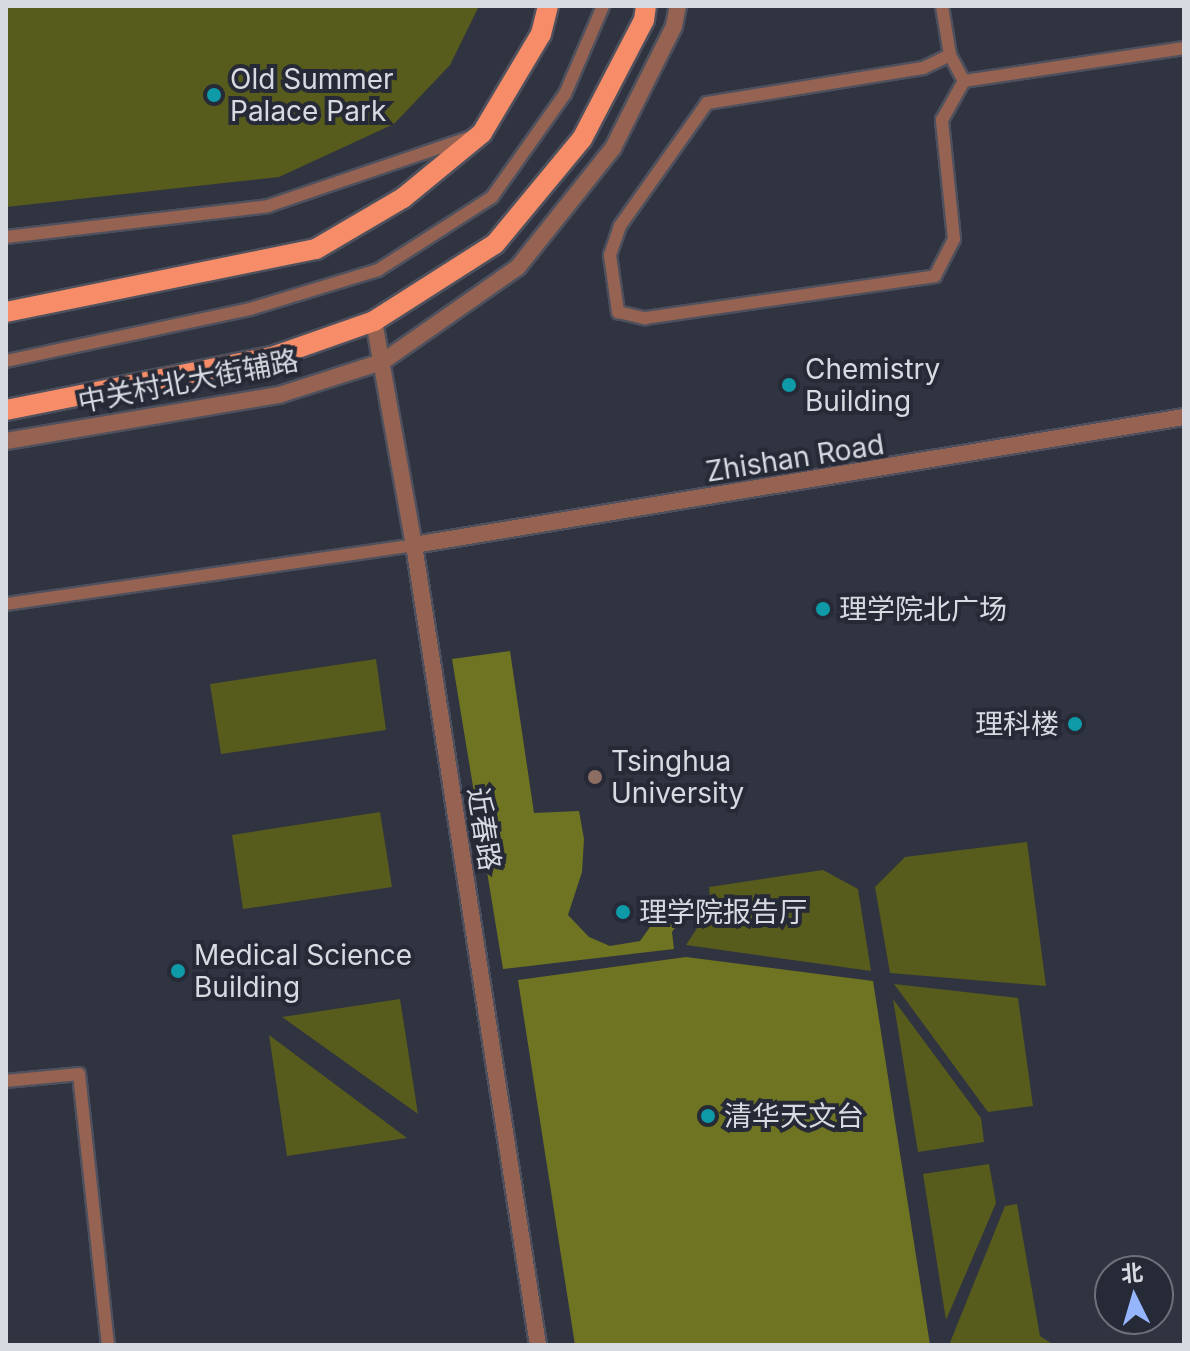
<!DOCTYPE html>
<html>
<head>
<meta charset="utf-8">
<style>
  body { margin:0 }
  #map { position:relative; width:1190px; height:1351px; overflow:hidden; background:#303340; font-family:Inter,"Noto Sans SC",sans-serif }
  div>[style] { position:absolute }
  .green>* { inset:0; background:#575b1c }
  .forest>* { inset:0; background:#6f7422 }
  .roads { filter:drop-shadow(2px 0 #4e515d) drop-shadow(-2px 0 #4e515d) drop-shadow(0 2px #4e515d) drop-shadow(0 -2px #4e515d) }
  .service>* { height:12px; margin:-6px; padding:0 6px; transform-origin:6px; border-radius:6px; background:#966251 }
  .minor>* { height:16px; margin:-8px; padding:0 8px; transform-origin:8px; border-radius:8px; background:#966251 }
  .tertiary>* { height:16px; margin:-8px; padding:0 8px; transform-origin:8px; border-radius:8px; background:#966251 }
  .primary>* { height:20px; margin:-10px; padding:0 10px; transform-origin:10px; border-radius:10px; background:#f68d68 }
  .dots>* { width:22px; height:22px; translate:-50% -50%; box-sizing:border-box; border:4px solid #262936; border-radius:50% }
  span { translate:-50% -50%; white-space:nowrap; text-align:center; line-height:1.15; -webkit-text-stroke:8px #262936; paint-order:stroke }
  .poi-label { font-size:28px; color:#d8dae2 }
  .left { translate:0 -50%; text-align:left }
  .right { translate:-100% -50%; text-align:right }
  .street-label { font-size:28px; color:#d8dae2 }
  .frame { position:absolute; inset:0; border:8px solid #d8dae2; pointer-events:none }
  .north { position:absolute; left:1094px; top:1255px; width:80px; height:80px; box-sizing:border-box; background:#262936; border:2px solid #6d707b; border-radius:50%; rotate:355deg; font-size:22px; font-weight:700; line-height:32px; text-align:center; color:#d8dae2 }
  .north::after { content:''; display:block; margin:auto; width:28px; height:36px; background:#95b6fd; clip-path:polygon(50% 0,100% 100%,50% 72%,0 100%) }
</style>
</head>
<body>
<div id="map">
  <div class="green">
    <i style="clip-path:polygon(6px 6px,479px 6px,450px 65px,394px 124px,279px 177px,6px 207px)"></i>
    <i style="clip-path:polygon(376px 659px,386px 730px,221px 754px,210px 684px)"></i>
    <i style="clip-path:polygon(380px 812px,392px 887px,243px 909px,232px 835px)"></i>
    <i style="clip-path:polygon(1027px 842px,1046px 986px,890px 973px,875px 887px,905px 857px)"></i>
    <i style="clip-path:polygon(823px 870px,858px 889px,871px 971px,686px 945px,711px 907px,709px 887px)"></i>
    <i style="clip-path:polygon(894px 984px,1018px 998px,1033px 1106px,988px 1112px)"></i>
    <i style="clip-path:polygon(400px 999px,418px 1114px,282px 1017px)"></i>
    <i style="clip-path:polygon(893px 999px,981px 1118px,984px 1142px,918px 1152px)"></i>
    <i style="clip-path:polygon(269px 1035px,407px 1138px,287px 1156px)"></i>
    <i style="clip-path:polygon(989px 1164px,996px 1203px,946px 1320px,923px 1174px)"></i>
    <i style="clip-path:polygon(1017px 1204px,1040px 1336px,1054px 1345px,949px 1345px,1005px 1206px)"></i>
  </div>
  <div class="forest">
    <i style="clip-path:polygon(510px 651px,534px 813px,579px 811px,584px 839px,582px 872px,568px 915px,589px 937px,610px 946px,640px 941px,673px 895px,690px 908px,672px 932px,674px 949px,503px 969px,452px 659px)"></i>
    <i style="clip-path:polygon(686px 957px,873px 981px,930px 1345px,575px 1345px,518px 980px)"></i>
  </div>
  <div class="roads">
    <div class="service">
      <i style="left:942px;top:6px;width:50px;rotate:80.7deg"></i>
      <i style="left:950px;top:55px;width:30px;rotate:62deg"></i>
      <i style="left:950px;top:55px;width:30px;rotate:154deg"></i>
      <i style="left:923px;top:68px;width:219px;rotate:170.8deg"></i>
      <i style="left:707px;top:103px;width:151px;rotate:125.3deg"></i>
      <i style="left:620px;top:226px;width:31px;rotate:109deg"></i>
      <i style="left:610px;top:255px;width:58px;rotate:82deg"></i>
      <i style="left:618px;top:312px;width:28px;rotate:13deg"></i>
      <i style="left:645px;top:318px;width:293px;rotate:-8.2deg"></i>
      <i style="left:935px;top:276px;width:42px;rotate:-62.8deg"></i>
      <i style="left:954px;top:239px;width:120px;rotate:-95.8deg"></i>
      <i style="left:942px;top:120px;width:45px;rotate:-60.6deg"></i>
      <i style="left:964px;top:81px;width:222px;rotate:-8.5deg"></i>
      <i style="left:6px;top:237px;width:264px;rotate:-6.7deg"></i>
      <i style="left:268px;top:206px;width:211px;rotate:-18.8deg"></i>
      <i style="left:6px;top:361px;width:249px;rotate:-12deg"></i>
      <i style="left:250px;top:309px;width:134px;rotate:-16.9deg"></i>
      <i style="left:378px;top:270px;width:135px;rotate:-32.6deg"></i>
      <i style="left:492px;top:197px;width:126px;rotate:-54.7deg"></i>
      <i style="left:565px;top:94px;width:96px;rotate:-66.6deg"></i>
      <i style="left:6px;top:604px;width:412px;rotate:-8.2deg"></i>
      <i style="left:6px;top:1081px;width:73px;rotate:-5.5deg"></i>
      <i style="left:79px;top:1074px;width:273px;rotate:83.9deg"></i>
    </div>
    <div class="minor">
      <i style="left:374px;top:321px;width:228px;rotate:79.9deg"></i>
      <i style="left:414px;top:545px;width:810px;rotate:81.19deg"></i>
      <i style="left:414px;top:545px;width:781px;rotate:-9.44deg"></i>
    </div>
    <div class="tertiary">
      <i style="left:6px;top:441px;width:277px;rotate:-9.6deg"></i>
      <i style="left:279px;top:395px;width:108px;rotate:-17.8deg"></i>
      <i style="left:382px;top:362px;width:166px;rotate:-34.9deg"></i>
      <i style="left:518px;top:267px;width:152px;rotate:-51.4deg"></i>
      <i style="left:613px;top:148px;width:136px;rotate:-63.4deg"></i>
      <i style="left:674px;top:26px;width:20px;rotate:-79deg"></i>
    </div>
    <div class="primary">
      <i style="left:6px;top:312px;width:316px;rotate:-11.5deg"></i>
      <i style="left:316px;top:249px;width:101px;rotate:-30.4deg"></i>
      <i style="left:403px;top:198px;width:102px;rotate:-39.4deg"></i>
      <i style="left:482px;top:133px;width:115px;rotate:-59.2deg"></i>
      <i style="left:541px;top:34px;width:29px;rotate:-76deg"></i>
      <i style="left:6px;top:410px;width:271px;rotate:-11.3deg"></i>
      <i style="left:272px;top:357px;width:108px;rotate:-19.4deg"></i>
      <i style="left:374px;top:321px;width:143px;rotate:-32.5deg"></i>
      <i style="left:495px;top:244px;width:136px;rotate:-50.4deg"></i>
      <i style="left:582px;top:139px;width:134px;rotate:-62.5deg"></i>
      <i style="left:644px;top:20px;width:14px;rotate:-82deg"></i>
    </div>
  </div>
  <div class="dots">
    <i style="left:214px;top:95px;background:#0f9aa8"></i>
    <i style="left:789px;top:385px;background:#0f9aa8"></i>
    <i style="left:823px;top:609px;background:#0f9aa8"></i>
    <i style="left:1075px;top:724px;background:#0f9aa8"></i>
    <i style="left:595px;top:777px;background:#8d6e63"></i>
    <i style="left:623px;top:912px;background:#0f9aa8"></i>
    <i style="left:178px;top:971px;background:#0f9aa8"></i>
    <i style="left:708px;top:1116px;background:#0f9aa8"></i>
  </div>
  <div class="poi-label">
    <span class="left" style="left:230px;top:95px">Old Summer<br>Palace Park</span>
    <span class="left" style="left:805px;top:385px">Chemistry<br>Building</span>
    <span class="left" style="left:839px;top:609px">理学院北广场</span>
    <span class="right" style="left:1059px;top:724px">理科楼</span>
    <span class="left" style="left:611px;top:777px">Tsinghua<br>University</span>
    <span class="left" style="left:639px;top:912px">理学院报告厅</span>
    <span class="left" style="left:194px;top:971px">Medical Science<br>Building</span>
    <span class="left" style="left:724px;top:1116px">清华天文台</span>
  </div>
  <div class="street-label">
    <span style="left:188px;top:381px;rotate:-11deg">中关村北大街辅路</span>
    <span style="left:795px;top:458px;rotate:-9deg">Zhishan Road</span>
    <span style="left:484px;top:829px;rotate:81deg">近春路</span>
  </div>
  <div class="frame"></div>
  <div class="north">北</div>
</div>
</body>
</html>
